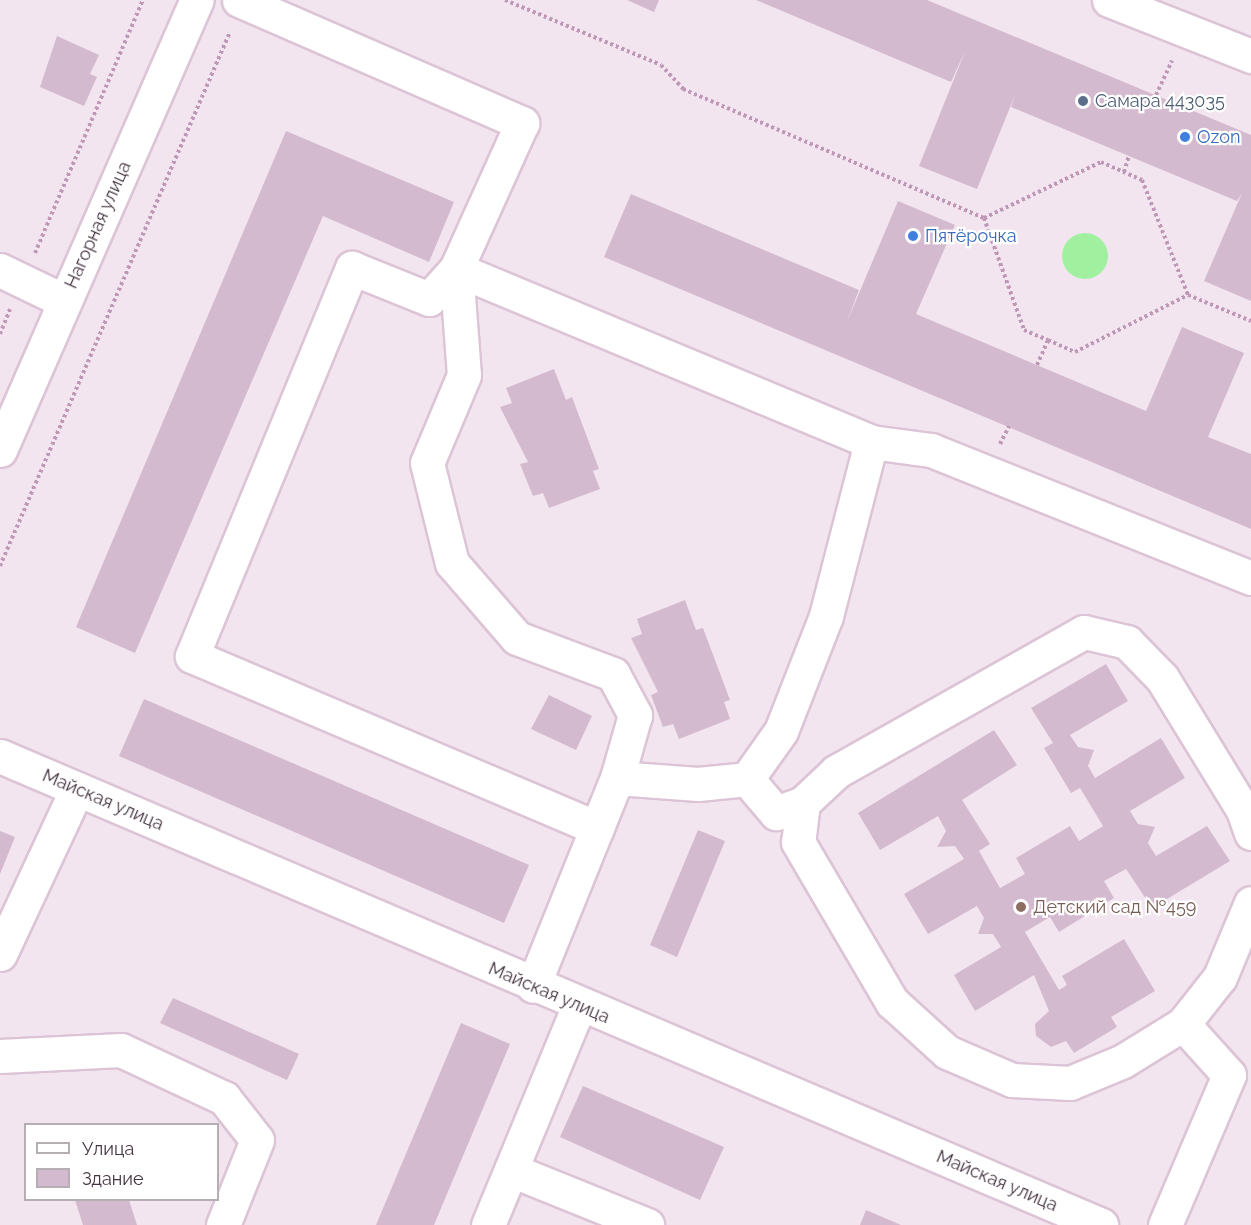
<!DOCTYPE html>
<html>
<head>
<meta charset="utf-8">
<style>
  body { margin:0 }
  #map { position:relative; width:1251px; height:1225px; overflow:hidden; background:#f2e5ef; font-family:Raleway,sans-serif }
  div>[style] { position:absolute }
  .water>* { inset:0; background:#a1f0a0 }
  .round { border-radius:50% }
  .building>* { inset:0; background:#d4bacf }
  .path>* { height:4px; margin-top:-2px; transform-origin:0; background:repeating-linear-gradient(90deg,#bf98b7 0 3px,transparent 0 6px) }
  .roads { filter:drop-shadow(2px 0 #dcc4d6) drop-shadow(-2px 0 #dcc4d6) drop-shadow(0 2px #dcc4d6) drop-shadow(0 -2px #dcc4d6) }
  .minor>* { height:33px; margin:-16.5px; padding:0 16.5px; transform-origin:16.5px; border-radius:16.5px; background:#fff }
  .dots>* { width:16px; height:16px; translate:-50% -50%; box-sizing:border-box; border:3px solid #fff; border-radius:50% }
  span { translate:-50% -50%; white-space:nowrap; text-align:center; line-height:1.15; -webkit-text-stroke:4.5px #fff; paint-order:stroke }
  .service-label { font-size:18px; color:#4e5e75 }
  .left { translate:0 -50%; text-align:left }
  .shop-label { font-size:18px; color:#366cbe }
  .street-label { font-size:18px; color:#453442 }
  .education-label { font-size:18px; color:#785e54 }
  .legend { position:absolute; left:24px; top:1123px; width:195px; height:78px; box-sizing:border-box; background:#fff; border:2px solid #b5aeb3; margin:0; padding:8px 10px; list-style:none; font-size:18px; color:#453442 }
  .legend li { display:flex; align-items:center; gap:12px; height:30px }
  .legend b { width:30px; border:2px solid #b5aeb3 }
</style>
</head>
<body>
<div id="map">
  <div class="water">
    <i class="round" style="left:1062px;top:233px;width:46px;height:46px"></i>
  </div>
  <div class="building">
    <i style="clip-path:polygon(627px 0,659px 0,654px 12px)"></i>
    <i style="clip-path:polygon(756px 0,927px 0,1251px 135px,1251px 301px,1204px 281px,1242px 193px,1237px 201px,1011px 107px,1015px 95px,977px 189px,919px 166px,966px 49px,951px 82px)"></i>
    <i style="clip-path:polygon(57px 36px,99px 55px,90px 74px,97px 77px,84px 106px,40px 87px)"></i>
    <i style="clip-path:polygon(286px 131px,454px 202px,429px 262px,323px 216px,135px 653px,76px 627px)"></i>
    <i style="clip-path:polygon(631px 194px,859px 290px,846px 324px,898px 201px,955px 225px,916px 314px,1146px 411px,1182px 327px,1244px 353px,1208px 437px,1251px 454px,1251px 529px,604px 257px)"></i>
    <i style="clip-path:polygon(554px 369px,566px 400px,572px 397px,599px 469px,593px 471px,600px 489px,549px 508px,543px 493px,533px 496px,520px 464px,528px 462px,500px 407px,512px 403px,506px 388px)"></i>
    <i style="clip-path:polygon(685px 600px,696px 630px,703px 628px,730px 700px,724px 702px,730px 719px,679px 739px,673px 724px,663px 727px,651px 695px,658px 692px,631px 638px,642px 634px,637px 619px)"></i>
    <i style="clip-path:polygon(1106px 664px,1128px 701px,1070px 735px,1078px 747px,1094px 750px,1088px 766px,1095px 778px,1161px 738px,1185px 778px,1130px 811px,1138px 824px,1155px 827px,1148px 843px,1156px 856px,1207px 826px,1230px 861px,1152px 908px,1126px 869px,1104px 881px,1114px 898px,1059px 932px,1050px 917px,1025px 932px,1059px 990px,1067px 985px,1062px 976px,1124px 939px,1155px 991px,1111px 1017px,1117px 1027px,1074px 1053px,1066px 1041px,1051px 1047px,1036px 1036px,1035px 1024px,1049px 1011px,1034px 975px,975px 1011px,954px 975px,1001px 947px,993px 934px,978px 934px,984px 918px,977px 906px,928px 934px,904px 894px,964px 859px,955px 846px,937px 847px,946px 831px,938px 816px,880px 850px,858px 813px,994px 730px,1017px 765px,962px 800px,990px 844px,979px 851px,1000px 888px,1025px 874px,1016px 858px,1070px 826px,1079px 841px,1103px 826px,1080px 788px,1071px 793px,1044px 748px,1053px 743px,1031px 708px)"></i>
    <i style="clip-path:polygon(549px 695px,592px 716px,576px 750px,531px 729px)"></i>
    <i style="clip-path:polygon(144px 699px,529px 865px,504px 923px,119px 756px)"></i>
    <i style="clip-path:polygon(698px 830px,725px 841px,677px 957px,650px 945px)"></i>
    <i style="clip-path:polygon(0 831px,15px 837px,0 874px)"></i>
    <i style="clip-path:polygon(173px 998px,299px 1054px,287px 1080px,160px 1023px)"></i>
    <i style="clip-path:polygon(461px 1023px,510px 1044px,434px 1225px,376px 1225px)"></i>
    <i style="clip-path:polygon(583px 1086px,724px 1147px,700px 1200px,560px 1137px)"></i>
    <i style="clip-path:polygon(75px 1200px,129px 1200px,137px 1225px,83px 1225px)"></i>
    <i style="clip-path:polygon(866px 1210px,901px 1225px,860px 1225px)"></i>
  </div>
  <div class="path">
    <i style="left:505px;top:0;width:169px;rotate:22.6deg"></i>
    <i style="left:661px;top:65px;width:33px;rotate:47deg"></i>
    <i style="left:683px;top:89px;width:327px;rotate:23.2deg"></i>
    <i style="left:984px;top:218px;width:119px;rotate:70.3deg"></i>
    <i style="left:1024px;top:330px;width:26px;rotate:23deg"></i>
    <i style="left:1048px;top:340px;width:30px;rotate:24deg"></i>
    <i style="left:1075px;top:352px;width:127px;rotate:-26.8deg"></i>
    <i style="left:1156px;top:95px;width:38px;rotate:-65deg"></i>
    <i style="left:1124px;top:172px;width:17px;rotate:-73deg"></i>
    <i style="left:984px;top:218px;width:130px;rotate:-25.6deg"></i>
    <i style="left:1101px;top:162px;width:45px;rotate:23.7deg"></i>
    <i style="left:1142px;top:180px;width:124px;rotate:68.2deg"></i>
    <i style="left:1188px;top:295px;width:68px;rotate:22.4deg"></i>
    <i style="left:35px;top:253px;width:275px;rotate:-66.9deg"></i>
    <i style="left:0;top:334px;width:27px;rotate:-68deg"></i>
    <i style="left:1037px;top:365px;width:27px;rotate:-66deg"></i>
    <i style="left:1000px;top:444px;width:20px;rotate:-63deg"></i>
    <i style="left:0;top:566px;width:581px;rotate:-66.7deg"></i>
  </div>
  <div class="roads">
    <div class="minor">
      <i style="left:239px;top:0;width:309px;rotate:23.5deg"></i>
      <i style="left:522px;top:123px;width:160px;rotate:114.3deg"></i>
      <i style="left:456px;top:269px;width:106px;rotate:85.7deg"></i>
      <i style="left:464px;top:375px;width:95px;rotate:112.8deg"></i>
      <i style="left:427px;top:463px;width:103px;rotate:76deg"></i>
      <i style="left:452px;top:563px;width:99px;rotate:49.1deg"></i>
      <i style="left:517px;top:638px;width:103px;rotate:20.6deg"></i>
      <i style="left:613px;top:674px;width:47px;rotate:61.8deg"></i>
      <i style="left:635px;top:715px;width:66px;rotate:105.9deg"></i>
      <i style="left:617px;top:778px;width:224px;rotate:112deg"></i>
      <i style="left:1109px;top:0;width:153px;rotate:21.5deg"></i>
      <i style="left:0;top:270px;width:71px;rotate:25.8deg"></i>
      <i style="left:0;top:450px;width:491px;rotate:-66.4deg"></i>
      <i style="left:0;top:756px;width:1197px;rotate:23.07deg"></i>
      <i style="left:617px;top:778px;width:81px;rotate:4.2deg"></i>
      <i style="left:698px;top:784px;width:49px;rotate:-5.8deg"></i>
      <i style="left:747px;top:779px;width:59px;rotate:-54.7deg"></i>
      <i style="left:781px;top:731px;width:123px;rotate:-68.6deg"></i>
      <i style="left:826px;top:616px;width:180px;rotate:-75.5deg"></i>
      <i style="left:747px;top:779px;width:45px;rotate:49.5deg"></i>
      <i style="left:776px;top:813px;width:29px;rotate:-20deg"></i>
      <i style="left:597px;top:828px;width:440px;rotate:-157deg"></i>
      <i style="left:192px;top:656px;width:420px;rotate:-67.6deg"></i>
      <i style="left:352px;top:268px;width:83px;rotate:21.9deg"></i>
      <i style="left:429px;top:299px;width:40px;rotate:-48deg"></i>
      <i style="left:456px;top:269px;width:450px;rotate:22.6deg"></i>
      <i style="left:871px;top:442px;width:61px;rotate:7.6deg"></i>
      <i style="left:931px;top:450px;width:345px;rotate:21.8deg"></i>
      <i style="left:1251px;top:833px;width:24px;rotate:-109deg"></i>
      <i style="left:1243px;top:810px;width:155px;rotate:-121.5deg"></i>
      <i style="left:1162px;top:678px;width:50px;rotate:-134.2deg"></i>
      <i style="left:1127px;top:642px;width:44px;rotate:-166.9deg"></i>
      <i style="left:1084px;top:632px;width:285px;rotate:150.6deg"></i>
      <i style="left:836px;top:772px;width:45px;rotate:136.8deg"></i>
      <i style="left:803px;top:803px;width:39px;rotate:97deg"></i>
      <i style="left:798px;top:842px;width:186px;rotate:59.6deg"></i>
      <i style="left:892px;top:1002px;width:74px;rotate:42.3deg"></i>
      <i style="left:947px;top:1052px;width:71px;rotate:23.3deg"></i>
      <i style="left:1012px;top:1080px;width:58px;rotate:3deg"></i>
      <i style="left:1070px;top:1083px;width:57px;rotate:-22.5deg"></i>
      <i style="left:1123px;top:1061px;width:70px;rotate:-31.7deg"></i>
      <i style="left:1183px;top:1024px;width:60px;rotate:-51.8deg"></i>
      <i style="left:1220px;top:977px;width:80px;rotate:-67.3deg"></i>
      <i style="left:0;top:954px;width:182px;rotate:-65deg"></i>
      <i style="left:0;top:1056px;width:121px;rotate:-2.8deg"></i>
      <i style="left:121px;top:1050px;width:114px;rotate:25deg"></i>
      <i style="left:224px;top:1098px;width:53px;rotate:51.8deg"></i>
      <i style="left:257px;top:1140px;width:92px;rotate:111.8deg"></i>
      <i style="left:511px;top:1170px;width:147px;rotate:22deg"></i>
      <i style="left:488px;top:1225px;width:238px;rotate:-67.5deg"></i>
      <i style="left:1165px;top:1225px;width:163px;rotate:-66.9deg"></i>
      <i style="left:1229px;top:1075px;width:69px;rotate:-132deg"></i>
    </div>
  </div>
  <div class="dots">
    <i style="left:1083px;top:101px;background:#5c6f8a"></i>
    <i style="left:1185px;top:137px;background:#3f7fe0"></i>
    <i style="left:913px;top:236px;background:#3f7fe0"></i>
    <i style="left:1021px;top:907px;background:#8d6e63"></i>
  </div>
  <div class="service-label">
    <span class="left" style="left:1095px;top:101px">Самара 443035</span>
  </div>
  <div class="shop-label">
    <span class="left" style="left:1197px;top:137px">Ozon</span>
    <span class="left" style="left:925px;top:236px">Пятёрочка</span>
  </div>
  <div class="street-label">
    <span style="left:98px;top:225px;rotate:-66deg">Нагорная улица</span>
    <span style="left:103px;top:800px;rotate:23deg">Майская улица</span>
    <span style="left:549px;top:993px;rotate:23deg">Майская улица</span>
    <span style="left:997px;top:1181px;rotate:23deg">Майская улица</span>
  </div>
  <div class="education-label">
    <span class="left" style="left:1033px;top:907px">Детский сад №459</span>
  </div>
  <ul class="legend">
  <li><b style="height:8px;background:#fff"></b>Улица</li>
  <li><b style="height:16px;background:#d4bacf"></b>Здание</li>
  </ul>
</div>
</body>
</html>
